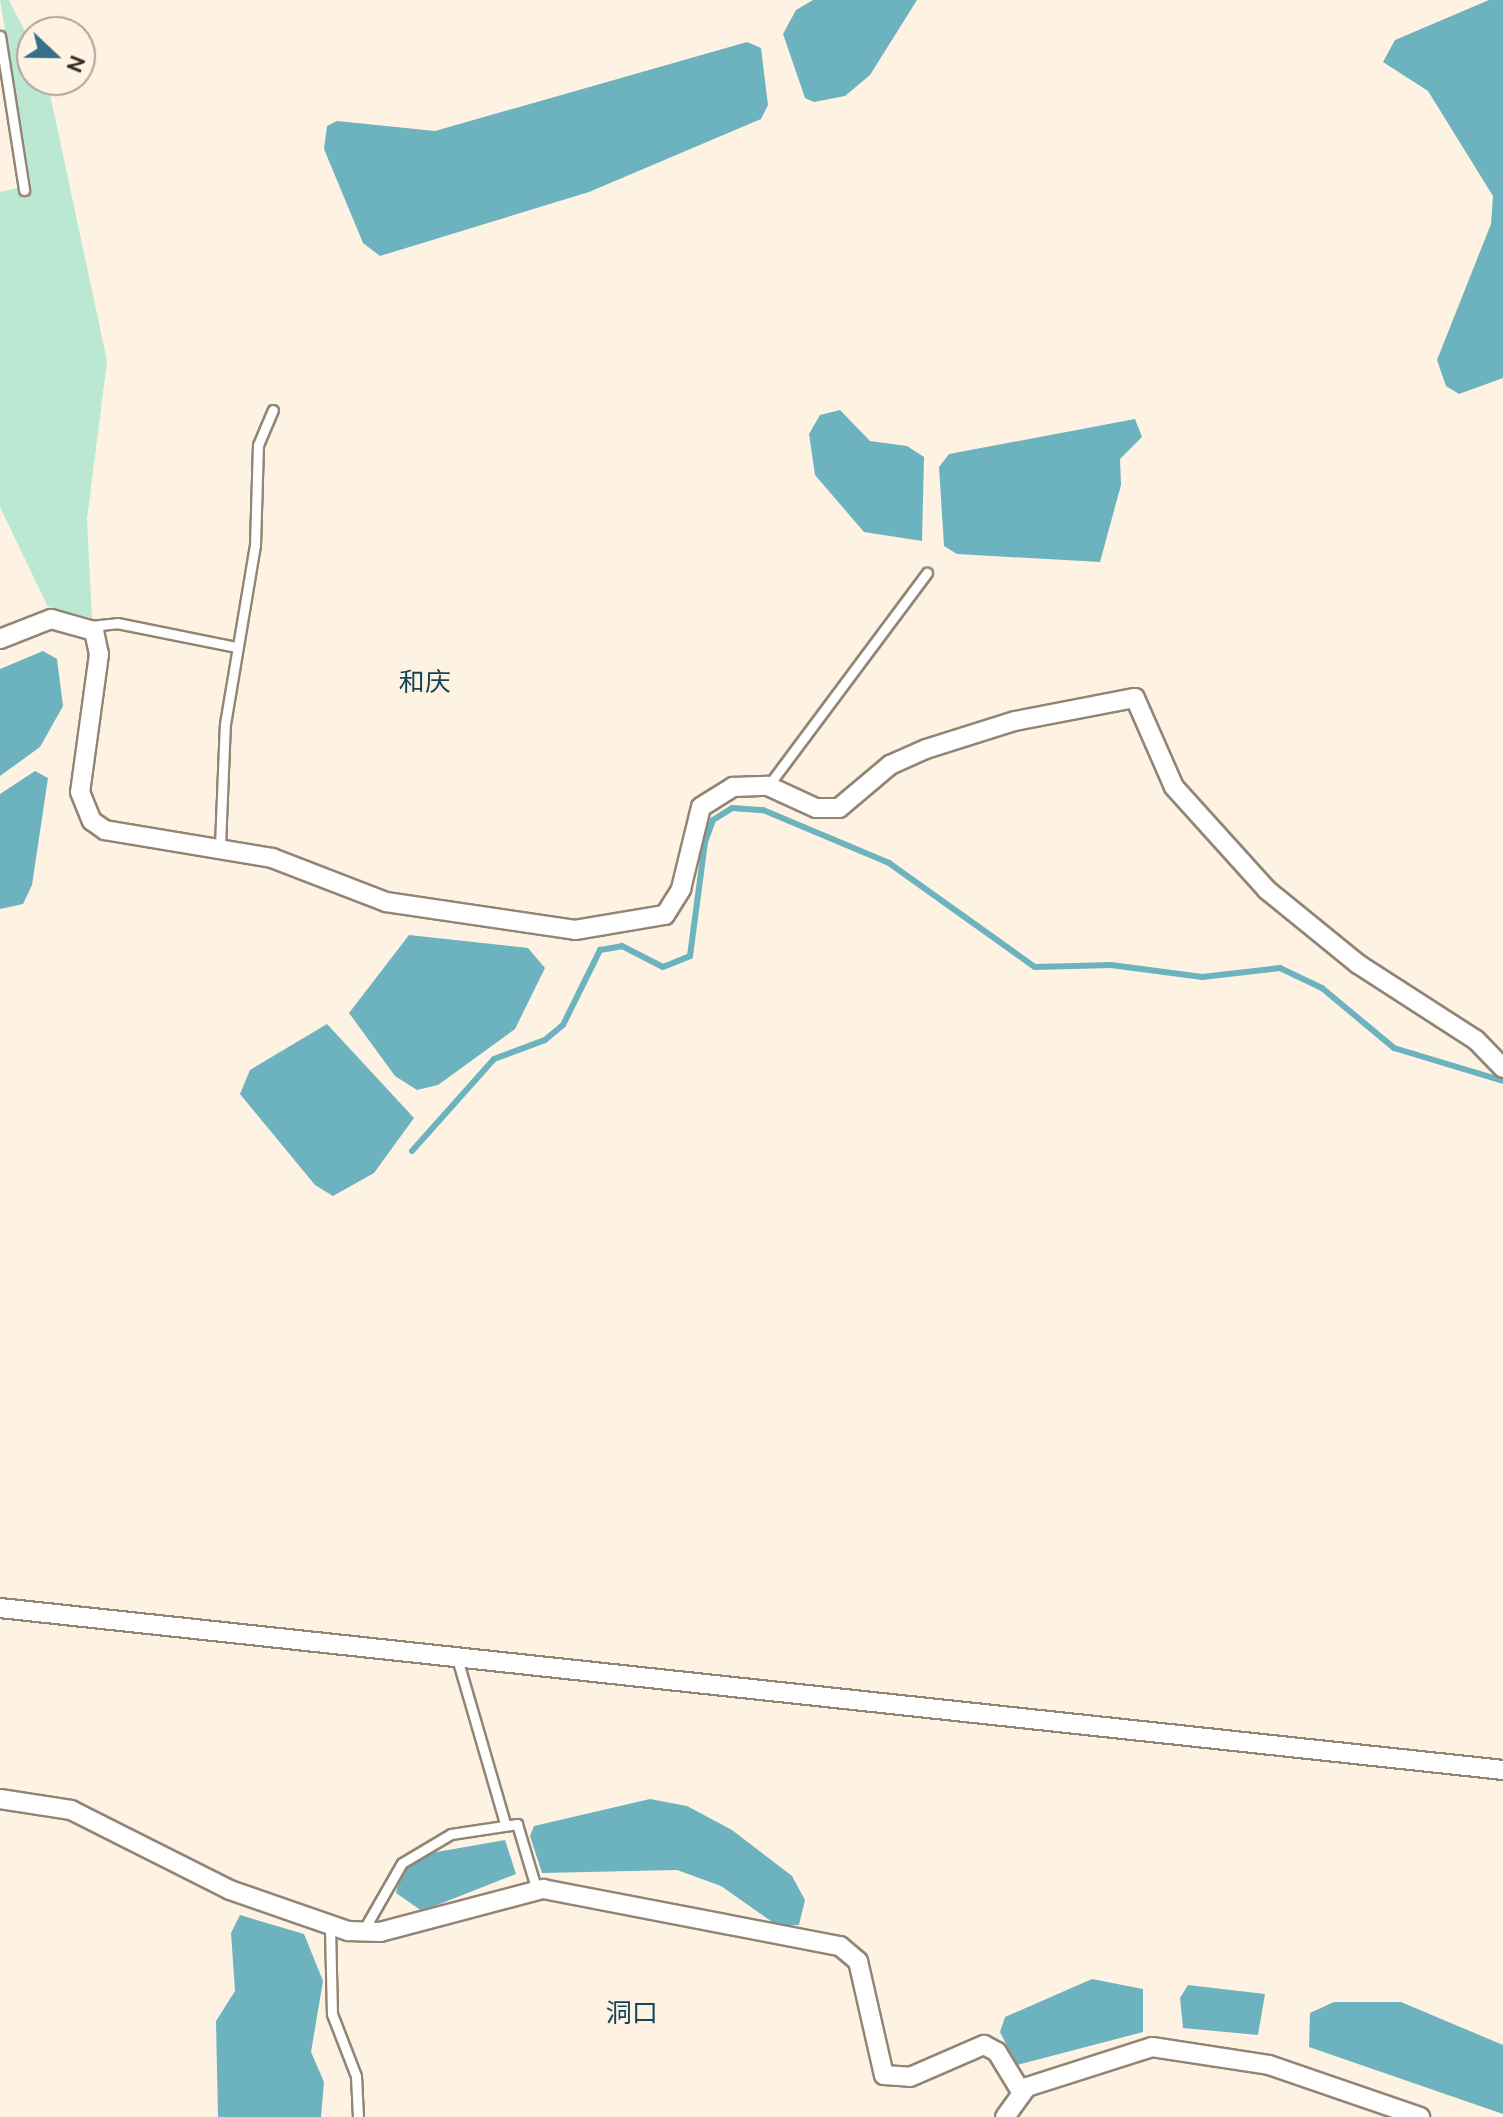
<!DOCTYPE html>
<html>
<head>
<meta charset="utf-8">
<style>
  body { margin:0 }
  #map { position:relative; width:1503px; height:2117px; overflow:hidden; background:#fef2e3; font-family:Ubuntu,"Noto Sans SC",sans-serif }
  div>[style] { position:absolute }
  .green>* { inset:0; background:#bae8d2 }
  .water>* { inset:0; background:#6db2bf }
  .stream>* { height:6px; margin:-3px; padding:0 3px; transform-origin:3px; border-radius:3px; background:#6db2bf }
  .roads { filter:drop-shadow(2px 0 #938575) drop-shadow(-2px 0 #938575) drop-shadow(0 2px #938575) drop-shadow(0 -2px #938575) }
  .lane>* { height:9px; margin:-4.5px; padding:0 4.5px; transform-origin:4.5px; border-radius:4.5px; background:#fff }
  .street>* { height:18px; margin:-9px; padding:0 9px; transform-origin:9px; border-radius:9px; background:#fff }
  span { translate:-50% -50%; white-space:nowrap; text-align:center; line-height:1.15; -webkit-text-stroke:7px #fef2e3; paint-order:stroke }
  .quarter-label { font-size:26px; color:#164559 }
  .north { position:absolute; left:16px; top:16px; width:80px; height:80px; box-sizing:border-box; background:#fef2e3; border:2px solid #aea499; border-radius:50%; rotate:112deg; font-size:22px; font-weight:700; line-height:32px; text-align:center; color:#352f29 }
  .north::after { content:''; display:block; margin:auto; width:28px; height:36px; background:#356f88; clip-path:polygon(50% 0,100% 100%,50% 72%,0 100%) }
</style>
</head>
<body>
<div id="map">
  <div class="green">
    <i style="clip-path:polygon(0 0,9px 0,32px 45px,32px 80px,47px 80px,107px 361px,87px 519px,92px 618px,48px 607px,0 507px,0 192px,31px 185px)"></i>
  </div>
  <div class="water">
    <i style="clip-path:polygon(813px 0,917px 0,870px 75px,845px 96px,814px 102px,805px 98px,783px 34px,796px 10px)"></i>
    <i style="clip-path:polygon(1489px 0,1503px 0,1503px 378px,1459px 394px,1446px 386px,1437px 360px,1491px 224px,1493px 196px,1428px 91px,1383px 62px,1395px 40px)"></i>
    <i style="clip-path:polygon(747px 42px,761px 48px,768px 105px,761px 119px,589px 192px,380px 256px,363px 243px,324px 149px,327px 126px,337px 121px,435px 131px)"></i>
    <i style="clip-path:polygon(840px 410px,870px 441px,907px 446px,924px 457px,922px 541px,864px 532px,815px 475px,809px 434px,820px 415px)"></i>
    <i style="clip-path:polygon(1135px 419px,1142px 437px,1120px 459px,1121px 485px,1100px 562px,957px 554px,944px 546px,939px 467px,949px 454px)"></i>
    <i style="clip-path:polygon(43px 651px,57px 659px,63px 706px,40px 747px,0 776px,0 669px)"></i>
    <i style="clip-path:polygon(35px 771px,48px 778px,32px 885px,23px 904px,0 909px,0 794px)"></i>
    <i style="clip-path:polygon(409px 935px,528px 948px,545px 968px,515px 1029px,438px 1085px,417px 1090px,395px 1076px,349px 1013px)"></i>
    <i style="clip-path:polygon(327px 1024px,414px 1118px,374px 1173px,333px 1196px,315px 1185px,240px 1094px,250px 1070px)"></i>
    <i style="clip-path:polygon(650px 1799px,687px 1806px,732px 1830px,792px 1876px,805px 1900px,799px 1925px,778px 1926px,721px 1886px,677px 1870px,542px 1873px,530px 1836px,534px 1826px)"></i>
    <i style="clip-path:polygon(505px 1840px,516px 1874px,422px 1911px,396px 1893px,400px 1874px,425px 1854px)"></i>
    <i style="clip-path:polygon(240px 1915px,304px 1934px,323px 1981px,311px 2052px,324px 2082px,321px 2117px,218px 2117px,216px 2021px,235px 1991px,231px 1933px)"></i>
    <i style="clip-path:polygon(1092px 1979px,1143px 1989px,1143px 2032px,1017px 2065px,1000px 2032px,1005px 2017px)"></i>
    <i style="clip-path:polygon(1188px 1985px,1265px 1994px,1258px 2035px,1183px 2028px,1180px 1998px)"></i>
    <i style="clip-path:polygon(1334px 2002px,1401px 2002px,1503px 2045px,1503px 2114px,1309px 2047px,1310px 2013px)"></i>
  </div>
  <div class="stream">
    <i style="left:412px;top:1151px;width:123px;rotate:-48.3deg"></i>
    <i style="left:494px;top:1059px;width:54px;rotate:-20.4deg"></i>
    <i style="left:545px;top:1040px;width:23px;rotate:-40deg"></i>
    <i style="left:563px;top:1025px;width:84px;rotate:-63.7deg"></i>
    <i style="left:600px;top:950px;width:22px;rotate:-10deg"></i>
    <i style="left:622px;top:946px;width:46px;rotate:27.1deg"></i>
    <i style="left:663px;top:967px;width:29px;rotate:-22deg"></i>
    <i style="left:690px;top:956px;width:115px;rotate:-82.5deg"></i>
    <i style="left:705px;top:842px;width:23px;rotate:-70deg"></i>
    <i style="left:713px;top:820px;width:22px;rotate:-32deg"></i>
    <i style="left:732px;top:808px;width:31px;rotate:4deg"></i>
    <i style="left:763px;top:810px;width:137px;rotate:22.8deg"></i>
    <i style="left:889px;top:863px;width:179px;rotate:35.5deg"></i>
    <i style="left:1035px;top:967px;width:76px;rotate:-1.5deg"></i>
    <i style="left:1111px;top:965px;width:92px;rotate:7.5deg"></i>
    <i style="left:1202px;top:977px;width:79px;rotate:-6.6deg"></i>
    <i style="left:1280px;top:968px;width:47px;rotate:25.5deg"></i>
    <i style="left:1322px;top:988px;width:94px;rotate:39.8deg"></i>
    <i style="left:1394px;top:1048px;width:114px;rotate:16.8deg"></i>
  </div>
  <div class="roads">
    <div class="lane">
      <i style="left:0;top:36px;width:156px;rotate:81.1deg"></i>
      <i style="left:90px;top:626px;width:27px;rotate:-6deg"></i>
      <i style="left:117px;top:623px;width:121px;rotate:11.4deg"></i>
      <i style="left:768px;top:786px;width:266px;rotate:-53.3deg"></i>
      <i style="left:220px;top:846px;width:122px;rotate:-87.7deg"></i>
      <i style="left:225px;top:724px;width:181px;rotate:-80.5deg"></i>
      <i style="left:255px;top:545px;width:100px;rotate:-88.3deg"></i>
      <i style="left:258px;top:445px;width:38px;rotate:-67deg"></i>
      <i style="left:457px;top:1658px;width:172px;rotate:73.8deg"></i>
      <i style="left:330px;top:1927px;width:87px;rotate:88.7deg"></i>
      <i style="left:332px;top:2014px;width:66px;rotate:68.8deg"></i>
      <i style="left:356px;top:2076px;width:41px;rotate:87.2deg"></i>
      <i style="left:363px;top:1931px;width:78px;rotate:-60.2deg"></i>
      <i style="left:402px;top:1863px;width:57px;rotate:-30.6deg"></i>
      <i style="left:451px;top:1834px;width:67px;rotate:-8.6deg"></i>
      <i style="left:517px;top:1824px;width:70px;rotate:73.4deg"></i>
    </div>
    <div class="street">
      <i style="left:0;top:639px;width:55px;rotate:-21.4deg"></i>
      <i style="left:51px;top:619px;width:45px;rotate:15.6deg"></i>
      <i style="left:94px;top:631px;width:24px;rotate:78deg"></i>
      <i style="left:99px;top:654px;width:139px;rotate:97.8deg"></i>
      <i style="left:80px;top:792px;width:31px;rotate:68deg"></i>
      <i style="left:92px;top:821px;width:16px;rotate:35deg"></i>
      <i style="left:105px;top:830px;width:169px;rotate:9.5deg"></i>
      <i style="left:272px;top:858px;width:122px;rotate:21.1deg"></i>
      <i style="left:386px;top:902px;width:191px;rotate:8.4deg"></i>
      <i style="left:575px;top:930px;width:91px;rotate:-9.5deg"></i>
      <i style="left:665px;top:915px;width:31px;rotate:-58deg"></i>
      <i style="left:681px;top:889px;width:84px;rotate:-76.3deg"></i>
      <i style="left:701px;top:807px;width:38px;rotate:-32deg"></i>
      <i style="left:733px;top:787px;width:35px;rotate:-2deg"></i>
      <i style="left:768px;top:786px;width:53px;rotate:24.6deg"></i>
      <i style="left:816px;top:808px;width:23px"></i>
      <i style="left:839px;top:808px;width:67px;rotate:-40.1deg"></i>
      <i style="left:890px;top:765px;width:39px;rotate:-24deg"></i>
      <i style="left:926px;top:749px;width:93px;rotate:-17.5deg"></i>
      <i style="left:1015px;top:721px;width:122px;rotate:-10.9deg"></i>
      <i style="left:1135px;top:698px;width:97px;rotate:66.3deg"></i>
      <i style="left:1174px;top:787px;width:139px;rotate:47.9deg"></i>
      <i style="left:1267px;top:890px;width:117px;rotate:39.1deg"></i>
      <i style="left:1358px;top:964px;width:140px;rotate:32.8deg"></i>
      <i style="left:1476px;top:1040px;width:39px;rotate:46deg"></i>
      <i style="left:0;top:1608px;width:1512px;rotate:6.15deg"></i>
      <i style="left:0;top:1799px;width:72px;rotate:8.8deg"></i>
      <i style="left:71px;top:1810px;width:178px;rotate:26.7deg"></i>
      <i style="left:230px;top:1890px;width:125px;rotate:19.2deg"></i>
      <i style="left:348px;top:1931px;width:32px;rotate:2deg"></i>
      <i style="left:380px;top:1932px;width:169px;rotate:-14.8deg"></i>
      <i style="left:543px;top:1889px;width:302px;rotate:10.9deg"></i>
      <i style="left:840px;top:1946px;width:23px;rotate:40deg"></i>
      <i style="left:858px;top:1961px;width:117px;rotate:77.2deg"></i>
      <i style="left:884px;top:2075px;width:26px;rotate:4deg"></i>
      <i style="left:910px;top:2077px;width:81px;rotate:-23.4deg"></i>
      <i style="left:984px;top:2045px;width:15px;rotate:28deg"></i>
      <i style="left:997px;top:2052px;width:44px;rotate:58.8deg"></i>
      <i style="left:1005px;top:2117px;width:37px;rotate:-54deg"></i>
      <i style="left:1027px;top:2087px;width:131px;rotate:-17.7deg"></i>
      <i style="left:1152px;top:2047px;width:118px;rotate:8.7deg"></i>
      <i style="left:1269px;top:2065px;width:160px;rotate:19deg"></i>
    </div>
  </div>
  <div class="quarter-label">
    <span style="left:425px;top:682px">和庆</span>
    <span style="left:632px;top:2013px">洞口</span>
  </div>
  <div class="north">N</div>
</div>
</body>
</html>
